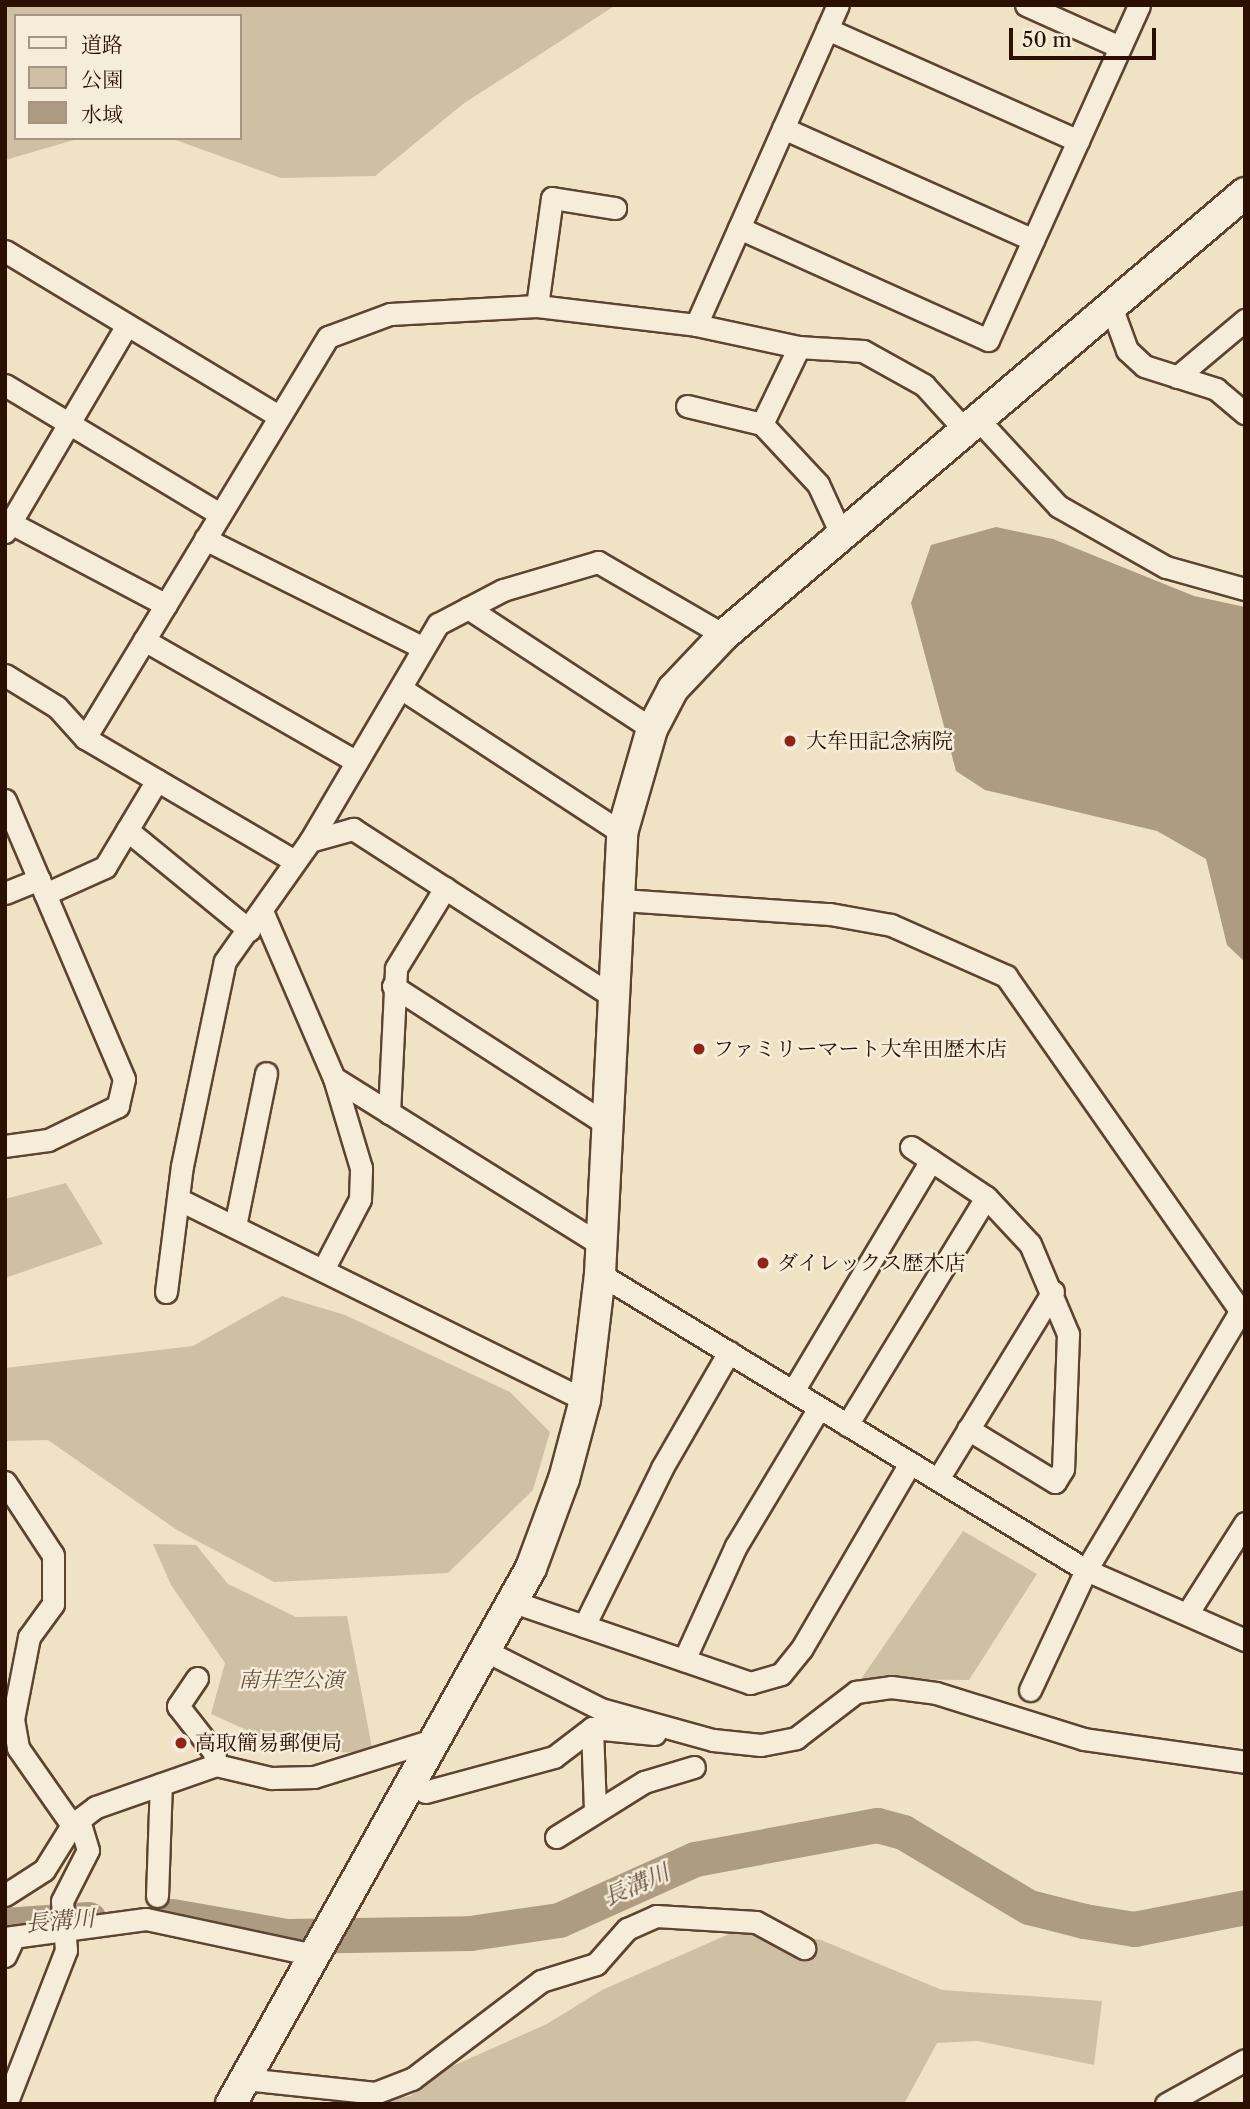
<!DOCTYPE html>
<html>
<head>
<meta charset="utf-8">
<style>
  body { margin:0 }
  #map { position:relative; width:1250px; height:2109px; overflow:hidden; background:#f0e3c5; font-family:"Libre Caslon Text","Noto Serif JP",serif }
  div>[style] { position:absolute }
  .green>* { inset:0; background:#cfbfa4 }
  .water>* { inset:0; background:#ad9b82 }
  .river>* { height:35px; margin:-17.5px; padding:0 17.5px; transform-origin:17.5px; border-radius:17.5px; background:#ad9b82 }
  .roads { filter:drop-shadow(2px 0 #5c4431) drop-shadow(-2px 0 #5c4431) drop-shadow(0 2px #5c4431) drop-shadow(0 -2px #5c4431) }
  .street>* { height:21px; margin:-10.5px; padding:0 10.5px; transform-origin:10.5px; border-radius:10.5px; background:#f5edd9 }
  .secondary>* { height:30px; margin:-15px; padding:0 15px; transform-origin:15px; border-radius:15px; background:#f5edd9 }
  .dots>* { width:19px; height:19px; translate:-50% -50%; box-sizing:border-box; border:4px solid #f5edd9; border-radius:50% }
  span { translate:-50% -50%; white-space:nowrap; text-align:center; line-height:1.15; -webkit-text-stroke:5px #f5edd9; paint-order:stroke }
  .poi-label { font-size:21px; color:#2b0f00 }
  .left { translate:0 -50%; text-align:left }
  .park-label { font-size:21px; color:#644d39; font-style:italic }
  .water-label { font-size:23px; color:#664e3a; font-style:italic }
  .frame { position:absolute; inset:0; border:7px solid #2b0f00; pointer-events:none }
  .legend { position:absolute; left:14px; top:14px; width:228px; height:126px; box-sizing:border-box; background:#f5edd9; border:2px solid #a49482; margin:0; padding:9px 12px; list-style:none; font-size:21px; color:#2b0f00 }
  .legend li { display:flex; align-items:center; gap:14px; height:35px }
  .legend b { width:35px; border:2px solid #a49482 }
  .scale { position:absolute; left:1009px; top:28px; width:147px; height:32px; box-sizing:border-box; border:4px solid #2b0f00; border-top:0; padding-left:9px; font-size:21px; line-height:24px; white-space:nowrap; color:#2b0f00; -webkit-text-stroke:5px #f5edd9; paint-order:stroke }
</style>
</head>
<body>
<div id="map">
  <div class="green">
    <i style="clip-path:polygon(5px 5px,616px 5px,463px 104px,375px 176px,281px 178px,170px 138px,240px 138px,240px 16px,16px 16px,16px 138px,81px 138px,5px 160px)"></i>
    <i style="clip-path:polygon(66px 1183px,103px 1244px,5px 1278px,5px 1199px)"></i>
    <i style="clip-path:polygon(282px 1296px,345px 1315px,510px 1392px,550px 1432px,533px 1490px,448px 1573px,274px 1582px,177px 1530px,48px 1440px,5px 1441px,5px 1368px,193px 1346px)"></i>
    <i style="clip-path:polygon(963px 1531px,1037px 1574px,969px 1680px,861px 1679px)"></i>
    <i style="clip-path:polygon(153px 1544px,196px 1545px,228px 1584px,296px 1617px,347px 1616px,373px 1753px,293px 1751px,211px 1714px,225px 1663px,171px 1585px)"></i>
    <i style="clip-path:polygon(745px 1927px,821px 1940px,942px 1990px,1102px 2001px,1094px 2065px,978px 2041px,937px 2043px,904px 2104px,355px 2104px,410px 2096px,448px 2068px,547px 2024px,602px 1990px)"></i>
  </div>
  <div class="water">
    <i style="clip-path:polygon(996px 527px,1053px 539px,1194px 596px,1245px 607px,1245px 962px,1227px 945px,1206px 859px,1157px 831px,985px 790px,956px 771px,911px 603px,931px 545px)"></i>
  </div>
  <div class="river">
    <i style="left:172px;top:1916px;width:117px;rotate:9.9deg"></i>
    <i style="left:287px;top:1936px;width:183px;rotate:-0.9deg"></i>
    <i style="left:470px;top:1933px;width:90px;rotate:-8.3deg"></i>
    <i style="left:559px;top:1920px;width:149px;rotate:-24.2deg"></i>
    <i style="left:695px;top:1859px;width:185px;rotate:-10.6deg"></i>
    <i style="left:877px;top:1825px;width:27px;rotate:15deg"></i>
    <i style="left:903px;top:1832px;width:147px;rotate:30.8deg"></i>
    <i style="left:1029px;top:1907px;width:57px;rotate:14.3deg"></i>
    <i style="left:1084px;top:1921px;width:51px;rotate:9.1deg"></i>
    <i style="left:1134px;top:1929px;width:113px;rotate:-11.2deg"></i>
    <i style="left:5px;top:1925px;width:84px;rotate:-4.1deg"></i>
  </div>
  <div class="roads">
    <div class="street">
      <i style="left:1026px;top:5px;width:103px;rotate:24.1deg"></i>
      <i style="left:827px;top:29px;width:275px;rotate:24deg"></i>
      <i style="left:783px;top:128px;width:274px;rotate:24.1deg"></i>
      <i style="left:739px;top:228px;width:273px;rotate:24.2deg"></i>
      <i style="left:988px;top:340px;width:367px;rotate:-65.7deg"></i>
      <i style="left:5px;top:251px;width:318px;rotate:31.1deg"></i>
      <i style="left:537px;top:306px;width:109px;rotate:-82.1deg"></i>
      <i style="left:552px;top:198px;width:64px;rotate:9deg"></i>
      <i style="left:1111px;top:306px;width:47px;rotate:70deg"></i>
      <i style="left:1127px;top:350px;width:23px;rotate:43deg"></i>
      <i style="left:1144px;top:366px;width:76px;rotate:17.7deg"></i>
      <i style="left:1216px;top:389px;width:38px;rotate:40deg"></i>
      <i style="left:696px;top:325px;width:350px;rotate:-66.1deg"></i>
      <i style="left:799px;top:347px;width:85px;rotate:115.7deg"></i>
      <i style="left:762px;top:424px;width:82px;rotate:47deg"></i>
      <i style="left:818px;top:484px;width:55px;rotate:65.3deg"></i>
      <i style="left:1177px;top:377px;width:89px;rotate:-40deg"></i>
      <i style="left:5px;top:385px;width:251px;rotate:31deg"></i>
      <i style="left:687px;top:406px;width:77px;rotate:13.5deg"></i>
      <i style="left:976px;top:417px;width:121px;rotate:47.3deg"></i>
      <i style="left:1058px;top:506px;width:124px;rotate:29.5deg"></i>
      <i style="left:1166px;top:567px;width:82px;rotate:15.6deg"></i>
      <i style="left:5px;top:520px;width:182px;rotate:27.8deg"></i>
      <i style="left:5px;top:532px;width:240px;rotate:-59.5deg"></i>
      <i style="left:205px;top:539px;width:242px;rotate:26.5deg"></i>
      <i style="left:468px;top:608px;width:220px;rotate:33.3deg"></i>
      <i style="left:144px;top:640px;width:245px;rotate:29.8deg"></i>
      <i style="left:5px;top:675px;width:61px;rotate:31.6deg"></i>
      <i style="left:57px;top:707px;width:42px;rotate:47.9deg"></i>
      <i style="left:85px;top:738px;width:243px;rotate:30.4deg"></i>
      <i style="left:402px;top:689px;width:263px;rotate:33.2deg"></i>
      <i style="left:85px;top:738px;width:469px;rotate:-58.8deg"></i>
      <i style="left:328px;top:337px;width:66px;rotate:-20.4deg"></i>
      <i style="left:390px;top:314px;width:147px;rotate:-3.1deg"></i>
      <i style="left:537px;top:306px;width:160px;rotate:6.8deg"></i>
      <i style="left:696px;top:325px;width:105px;rotate:12.1deg"></i>
      <i style="left:799px;top:347px;width:64px;rotate:3.6deg"></i>
      <i style="left:863px;top:351px;width:70px;rotate:29.1deg"></i>
      <i style="left:924px;top:385px;width:59px;rotate:47.7deg"></i>
      <i style="left:5px;top:800px;width:303px;rotate:66.9deg"></i>
      <i style="left:124px;top:1079px;width:28px;rotate:103deg"></i>
      <i style="left:118px;top:1106px;width:78px;rotate:154.1deg"></i>
      <i style="left:48px;top:1140px;width:43px;rotate:172.1deg"></i>
      <i style="left:127px;top:830px;width:158px;rotate:39.3deg"></i>
      <i style="left:310px;top:841px;width:45px;rotate:-15.6deg"></i>
      <i style="left:353px;top:829px;width:314px;rotate:32.8deg"></i>
      <i style="left:5px;top:893px;width:37px;rotate:-22deg"></i>
      <i style="left:45px;top:894px;width:66px;rotate:-24.2deg"></i>
      <i style="left:105px;top:867px;width:101px;rotate:-59.1deg"></i>
      <i style="left:622px;top:900px;width:208px;rotate:3.9deg"></i>
      <i style="left:830px;top:914px;width:62px;rotate:10.2deg"></i>
      <i style="left:891px;top:925px;width:126px;rotate:23.9deg"></i>
      <i style="left:1006px;top:976px;width:416px;rotate:55deg"></i>
      <i style="left:262px;top:911px;width:182px;rotate:66.7deg"></i>
      <i style="left:334px;top:1078px;width:315px;rotate:32deg"></i>
      <i style="left:393px;top:986px;width:257px;rotate:32.9deg"></i>
      <i style="left:389px;top:1113px;width:145px;rotate:-87.2deg"></i>
      <i style="left:396px;top:968px;width:94px;rotate:-58.5deg"></i>
      <i style="left:911px;top:1147px;width:90px;rotate:33.7deg"></i>
      <i style="left:986px;top:1197px;width:64px;rotate:46.9deg"></i>
      <i style="left:1030px;top:1244px;width:98px;rotate:67.1deg"></i>
      <i style="left:1068px;top:1334px;width:135px;rotate:92.1deg"></i>
      <i style="left:1063px;top:1469px;width:15px;rotate:122deg"></i>
      <i style="left:1055px;top:1482px;width:102px;rotate:-148.7deg"></i>
      <i style="left:182px;top:1201px;width:449px;rotate:26.3deg"></i>
      <i style="left:235px;top:1226px;width:156px;rotate:-78.5deg"></i>
      <i style="left:324px;top:1268px;width:78px;rotate:-62.4deg"></i>
      <i style="left:360px;top:1199px;width:31px;rotate:-88deg"></i>
      <i style="left:361px;top:1168px;width:94px;rotate:-106.7deg"></i>
      <i style="left:600px;top:1274px;width:569px;rotate:31.34deg"></i>
      <i style="left:1086px;top:1570px;width:174px;rotate:23.8deg"></i>
      <i style="left:166px;top:1292px;width:127px;rotate:-82.8deg"></i>
      <i style="left:182px;top:1166px;width:209px;rotate:-78.2deg"></i>
      <i style="left:225px;top:961px;width:147px;rotate:-54.7deg"></i>
      <i style="left:310px;top:841px;width:252px;rotate:-59.5deg"></i>
      <i style="left:438px;top:624px;width:73px;rotate:-27.6deg"></i>
      <i style="left:503px;top:590px;width:99px;rotate:-16.4deg"></i>
      <i style="left:598px;top:562px;width:146px;rotate:30.1deg"></i>
      <i style="left:793px;top:1391px;width:269px;rotate:-59.1deg"></i>
      <i style="left:847px;top:1425px;width:267px;rotate:-58.6deg"></i>
      <i style="left:938px;top:1479px;width:220px;rotate:-58.5deg"></i>
      <i style="left:5px;top:1482px;width:87px;rotate:56.7deg"></i>
      <i style="left:53px;top:1555px;width:49px;rotate:90deg"></i>
      <i style="left:53px;top:1604px;width:41px;rotate:126deg"></i>
      <i style="left:29px;top:1637px;width:84px;rotate:101deg"></i>
      <i style="left:13px;top:1719px;width:29px;rotate:80deg"></i>
      <i style="left:18px;top:1748px;width:94px;rotate:55deg"></i>
      <i style="left:511px;top:1601px;width:253px;rotate:18.9deg"></i>
      <i style="left:750px;top:1683px;width:32px;rotate:-16deg"></i>
      <i style="left:781px;top:1674px;width:33px;rotate:-51deg"></i>
      <i style="left:802px;top:1648px;width:214px;rotate:-59.7deg"></i>
      <i style="left:1187px;top:1614px;width:108px;rotate:-57.5deg"></i>
      <i style="left:584px;top:1626px;width:176px;rotate:-63.7deg"></i>
      <i style="left:662px;top:1468px;width:134px;rotate:-60deg"></i>
      <i style="left:484px;top:1650px;width:131px;rotate:26.8deg"></i>
      <i style="left:601px;top:1709px;width:116px;rotate:15.5deg"></i>
      <i style="left:713px;top:1740px;width:48px;rotate:5.9deg"></i>
      <i style="left:761px;top:1745px;width:36px;rotate:-11deg"></i>
      <i style="left:796px;top:1738px;width:76px;rotate:-37.5deg"></i>
      <i style="left:856px;top:1692px;width:35px;rotate:-8deg"></i>
      <i style="left:891px;top:1687px;width:45px;rotate:7.6deg"></i>
      <i style="left:936px;top:1693px;width:155px;rotate:17.3deg"></i>
      <i style="left:1084px;top:1739px;width:163px;rotate:8.1deg"></i>
      <i style="left:684px;top:1660px;width:125px;rotate:-65.5deg"></i>
      <i style="left:736px;top:1546px;width:161px;rotate:-59deg"></i>
      <i style="left:197px;top:1678px;width:34px;rotate:124deg"></i>
      <i style="left:178px;top:1706px;width:58px;rotate:52deg"></i>
      <i style="left:214px;top:1752px;width:13px;rotate:81deg"></i>
      <i style="left:1030px;top:1690px;width:132px;rotate:-65deg"></i>
      <i style="left:1086px;top:1570px;width:300px;rotate:-59.2deg"></i>
      <i style="left:592px;top:1728px;width:82px;rotate:87.9deg"></i>
      <i style="left:425px;top:1792px;width:134px;rotate:-15.2deg"></i>
      <i style="left:554px;top:1757px;width:48px;rotate:-37.3deg"></i>
      <i style="left:592px;top:1728px;width:63px;rotate:5.4deg"></i>
      <i style="left:556px;top:1837px;width:104px;rotate:-32deg"></i>
      <i style="left:644px;top:1782px;width:52px;rotate:-16.7deg"></i>
      <i style="left:5px;top:1895px;width:46px;rotate:-32.7deg"></i>
      <i style="left:44px;top:1870px;width:53px;rotate:-58.1deg"></i>
      <i style="left:72px;top:1825px;width:30px;rotate:-37deg"></i>
      <i style="left:96px;top:1807px;width:127px;rotate:-19.3deg"></i>
      <i style="left:216px;top:1765px;width:57px;rotate:13.3deg"></i>
      <i style="left:271px;top:1778px;width:43px;rotate:-1.3deg"></i>
      <i style="left:314px;top:1777px;width:125px;rotate:-17.3deg"></i>
      <i style="left:157px;top:1896px;width:112px;rotate:-88deg"></i>
      <i style="left:5px;top:1938px;width:142px;rotate:-7.7deg"></i>
      <i style="left:146px;top:1919px;width:172px;rotate:12.1deg"></i>
      <i style="left:5px;top:1956px;width:21px;rotate:-65deg"></i>
      <i style="left:245px;top:2079px;width:131px;rotate:6.1deg"></i>
      <i style="left:375px;top:2093px;width:40px;rotate:-21deg"></i>
      <i style="left:412px;top:2079px;width:162px;rotate:-37.2deg"></i>
      <i style="left:541px;top:1981px;width:58px;rotate:-17.2deg"></i>
      <i style="left:596px;top:1964px;width:47px;rotate:-48.5deg"></i>
      <i style="left:627px;top:1929px;width:32px;rotate:-24deg"></i>
      <i style="left:656px;top:1916px;width:100px;rotate:3.4deg"></i>
      <i style="left:756px;top:1922px;width:55px;rotate:28.4deg"></i>
      <i style="left:6px;top:2104px;width:165px;rotate:-68.7deg"></i>
      <i style="left:66px;top:1950px;width:49px;rotate:-94.7deg"></i>
      <i style="left:62px;top:1901px;width:57px;rotate:-63deg"></i>
      <i style="left:88px;top:1850px;width:31px;rotate:-107deg"></i>
      <i style="left:1166px;top:2104px;width:90px;rotate:-29.1deg"></i>
    </div>
    <div class="secondary">
      <i style="left:231px;top:2104px;width:614px;rotate:-60.76deg"></i>
      <i style="left:531px;top:1568px;width:95px;rotate:-69.7deg"></i>
      <i style="left:564px;top:1479px;width:82px;rotate:-75.1deg"></i>
      <i style="left:585px;top:1400px;width:127px;rotate:-83.2deg"></i>
      <i style="left:600px;top:1274px;width:442px;rotate:-87.1deg"></i>
      <i style="left:622px;top:833px;width:108px;rotate:-73.9deg"></i>
      <i style="left:652px;top:729px;width:45px;rotate:-62.3deg"></i>
      <i style="left:673px;top:689px;width:74px;rotate:-46.6deg"></i>
      <i style="left:724px;top:635px;width:683px;rotate:-40.31deg"></i>
    </div>
  </div>
  <div class="dots">
    <i style="left:790px;top:741px;background:#8f2418"></i>
    <i style="left:699px;top:1049px;background:#8f2418"></i>
    <i style="left:763px;top:1263px;background:#8f2418"></i>
    <i style="left:181px;top:1743px;background:#8f2418"></i>
  </div>
  <div class="poi-label">
    <span class="left" style="left:806px;top:741px">大牟田記念病院</span>
    <span class="left" style="left:713px;top:1049px">ファミリーマート大牟田歴木店</span>
    <span class="left" style="left:777px;top:1263px">ダイレックス歴木店</span>
    <span class="left" style="left:195px;top:1743px">高取簡易郵便局</span>
  </div>
  <div class="park-label">
    <span style="left:291px;top:1680px">南井空公演</span>
  </div>
  <div class="water-label">
    <span style="left:636px;top:1885px;rotate:-24deg">長溝川</span>
    <span style="left:60px;top:1921px;rotate:-5deg">長溝川</span>
  </div>
  <div class="frame"></div>
  <ul class="legend">
  <li><b style="height:9px;background:#f5edd9"></b>道路</li>
  <li><b style="height:19px;background:#cfbfa4"></b>公園</li>
  <li><b style="height:19px;background:#ad9b82"></b>水域</li>
  </ul>
  <div class="scale">50 m</div>
</div>
</body>
</html>
